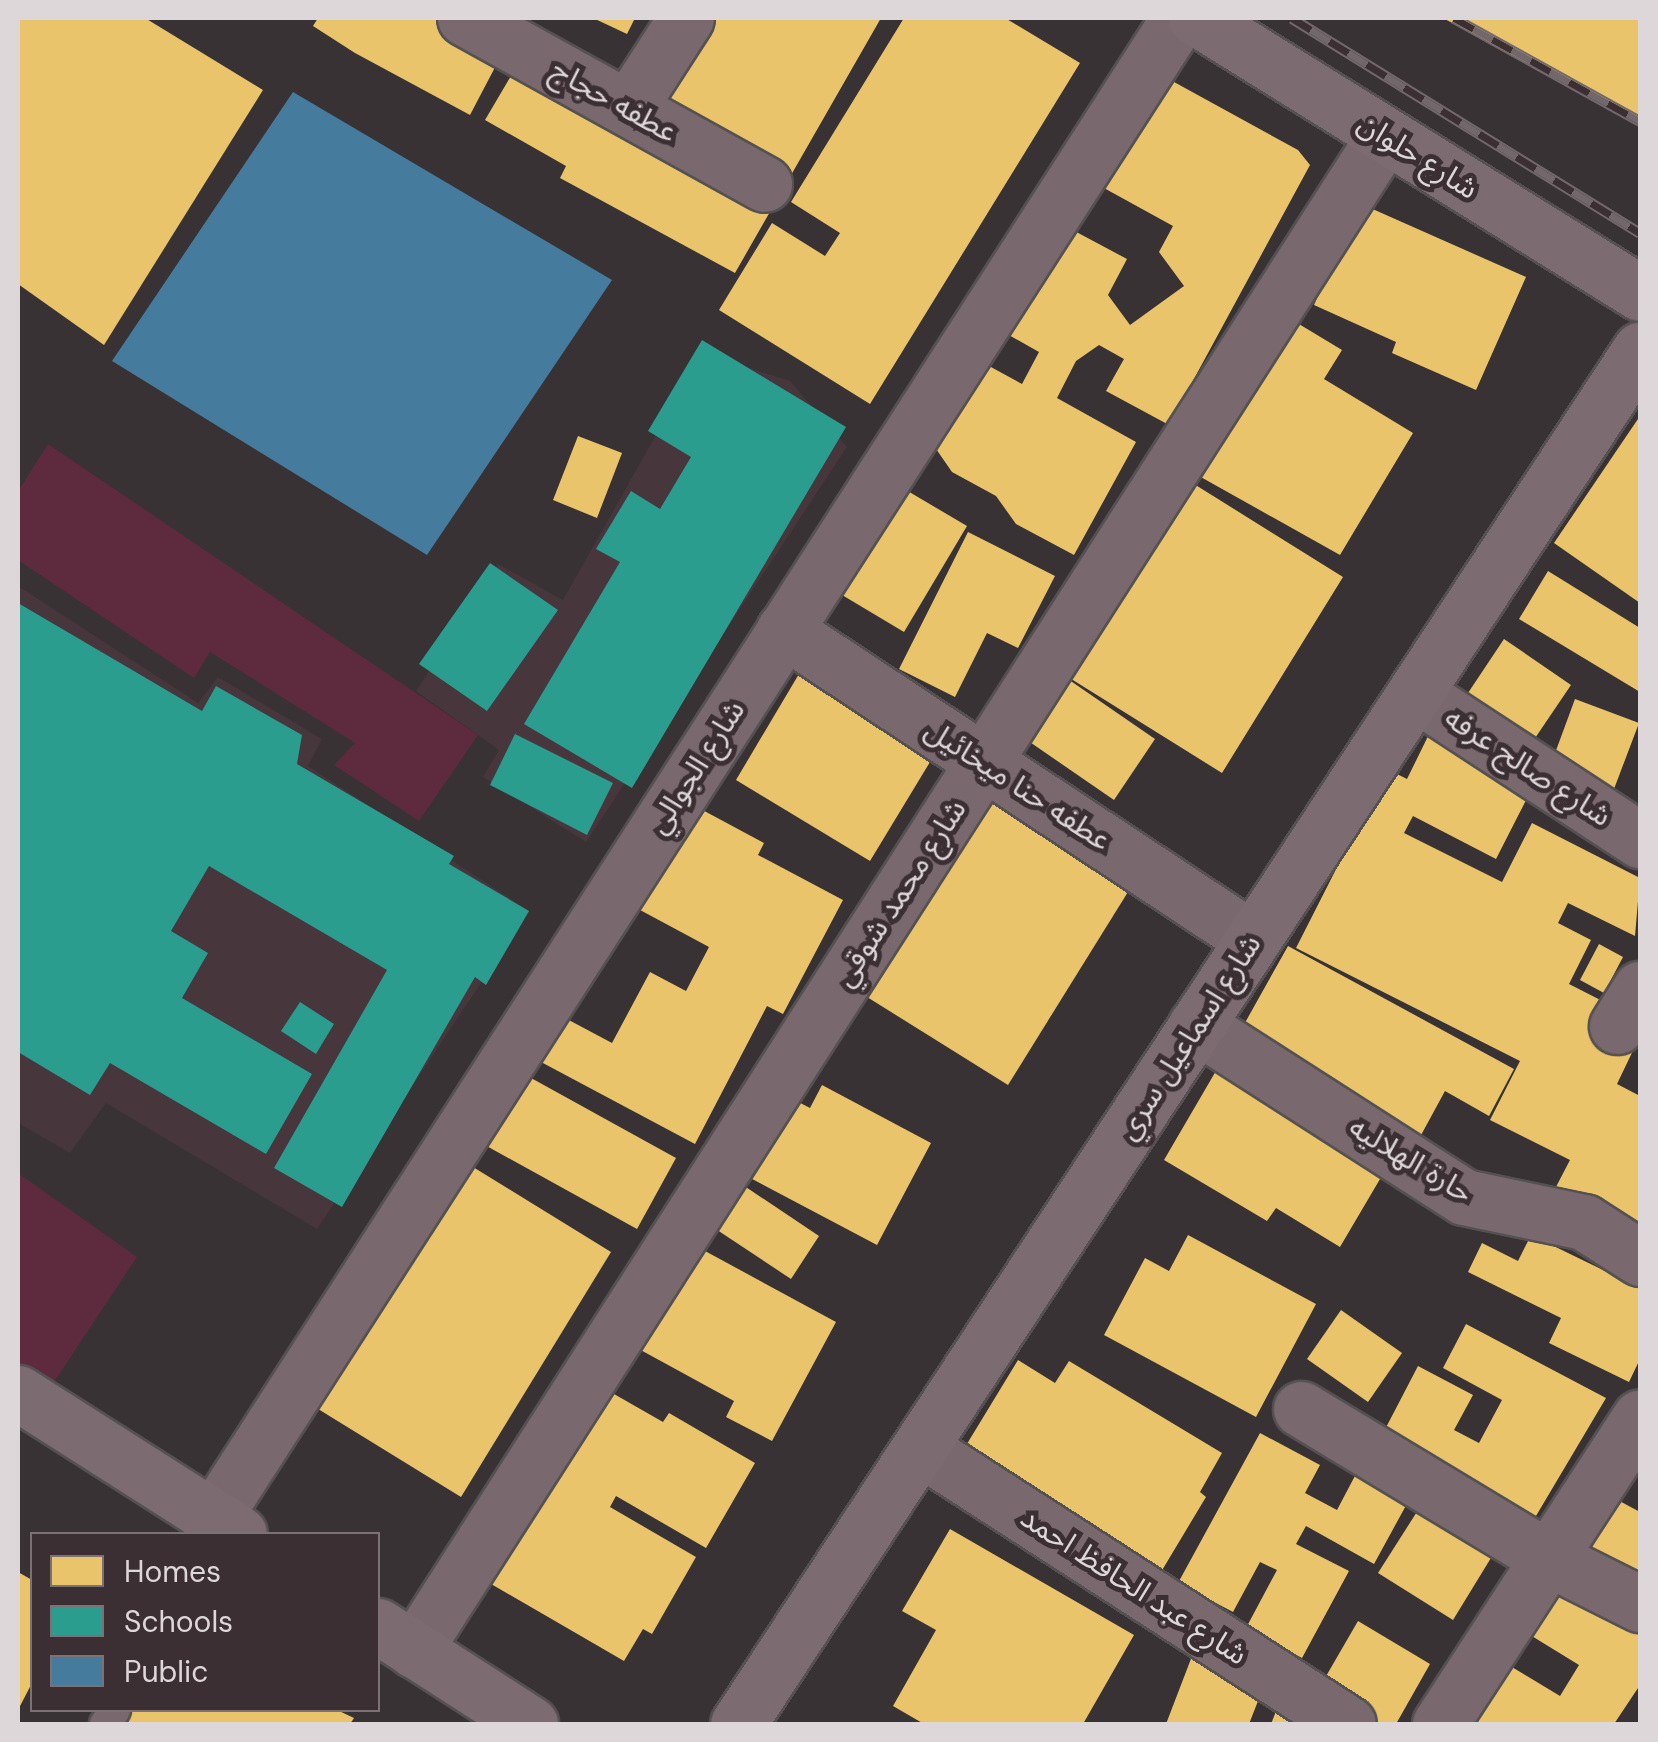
<!DOCTYPE html>
<html>
<head>
<meta charset="utf-8">
<style>
  body { margin:0 }
  #map { position:relative; width:1658px; height:1742px; overflow:hidden; background:#383234; font-family:"DM Sans","Noto Sans Arabic",sans-serif }
  div>[style] { position:absolute }
  .built>* { inset:0; background:#47363c }
  .green>* { inset:0; background:#5d2a3e }
  .homes>* { inset:0; background:#e9c46a }
  .schools>* { inset:0; background:#2a9d8f }
  .public>* { inset:0; background:#457b9d }
  .roads { filter:drop-shadow(2px 0 #555152) drop-shadow(-2px 0 #555152) drop-shadow(0 2px #555152) drop-shadow(0 -2px #555152) }
  .lane>* { height:30px; margin:-15px; padding:0 15px; transform-origin:15px; border-radius:15px; background:#79696f }
  .street>* { height:55px; margin:-27.5px; padding:0 27.5px; transform-origin:27.5px; border-radius:27.5px; background:#79696f }
  .secondary>* { height:55px; margin:-27.5px; padding:0 27.5px; transform-origin:27.5px; border-radius:27.5px; background:#7c6b70 }
  .rail>* { height:11px; margin-top:-5.5px; transform-origin:0; background:repeating-linear-gradient(90deg,#3b2f33 0 22px,#72686b 0 44px); box-sizing:border-box; border-block:2px solid #72686b }
  span { translate:-50% -50%; white-space:nowrap; text-align:center; line-height:1.15; -webkit-text-stroke:10px #3b2f33; paint-order:stroke }
  .street-label { font-size:30px; color:#ded7d9 }
  .frame { position:absolute; inset:0; border:20px solid #ded7d9; pointer-events:none }
  .legend { position:absolute; left:30px; top:1532px; width:350px; height:180px; box-sizing:border-box; background:#3b2f33; border:2px solid #7c7275; margin:0; padding:12px 18px; list-style:none; font-size:30px; color:#ded7d9 }
  .legend li { display:flex; align-items:center; gap:20px; height:50px }
  .legend b { width:50px; border:2px solid #7c7275 }
</style>
</head>
<body>
<div id="map">
  <div class="built">
    <i style="clip-path:polygon(702px 353px,790px 381px,847px 447px,586px 842px,483px 777px,499px 750px,416px 691px,498px 564px,563px 600px)"></i>
    <i style="clip-path:polygon(18px 586px,198px 703px,218px 677px,322px 739px,308px 766px,529px 911px,317px 1229px,106px 1103px,70px 1153px,18px 1123px)"></i>
  </div>
  <div class="green">
    <i style="clip-path:polygon(48px 444px,478px 735px,419px 821px,334px 765px,355px 743px,210px 652px,194px 678px,18px 560px,18px 491px)"></i>
    <i style="clip-path:polygon(18px 1173px,137px 1257px,50px 1388px,18px 1366px)"></i>
  </div>
  <div class="homes">
    <i style="clip-path:polygon(18px 18px,145px 18px,263px 90px,104px 345px,18px 284px)"></i>
    <i style="clip-path:polygon(318px 18px,489px 18px,514px 31px,470px 115px,355px 53px,313px 26px)"></i>
    <i style="clip-path:polygon(593px 18px,635px 18px,627px 34px)"></i>
    <i style="clip-path:polygon(682px 18px,881px 18px,735px 273px,560px 178px,566px 166px,485px 120px,535px 35px,638px 95px)"></i>
    <i style="clip-path:polygon(904px 18px,1005px 18px,1080px 63px,870px 404px,719px 310px,772px 223px,825px 256px,840px 233px,791px 202px)"></i>
    <i style="clip-path:polygon(1443px 18px,1640px 18px,1640px 124px)"></i>
    <i style="clip-path:polygon(1154px 71px,1298px 150px,1310px 165px,1169px 425px,1106px 391px,1124px 359px,1099px 345px,1076px 361px,1057px 398px,1136px 442px,1074px 555px,1016px 524px,996px 496px,952px 472px,925px 433px,967px 354px,1022px 384px,1039px 352px,993px 326px,1052px 219px,1127px 259px,1108px 295px,1130px 325px,1184px 286px,1159px 252px,1173px 226px,1093px 182px)"></i>
    <i style="clip-path:polygon(1359px 203px,1526px 277px,1476px 390px,1392px 353px,1396px 342px,1314px 305px)"></i>
    <i style="clip-path:polygon(1284px 315px,1342px 350px,1324px 379px,1413px 433px,1340px 555px,1190px 471px)"></i>
    <i style="clip-path:polygon(1640px 416px,1640px 603px,1554px 543px)"></i>
    <i style="clip-path:polygon(578px 436px,622px 453px,597px 518px,553px 500px)"></i>
    <i style="clip-path:polygon(889px 480px,967px 526px,904px 632px,827px 586px)"></i>
    <i style="clip-path:polygon(1194px 484px,1343px 577px,1222px 773px,1044px 662px,1141px 505px,1171px 523px)"></i>
    <i style="clip-path:polygon(968px 532px,1055px 576px,1018px 648px,987px 633px,955px 697px,899px 669px)"></i>
    <i style="clip-path:polygon(1548px 571px,1640px 628px,1640px 692px,1519px 619px)"></i>
    <i style="clip-path:polygon(1504px 639px,1571px 685px,1527px 750px,1460px 705px)"></i>
    <i style="clip-path:polygon(815px 647px,950px 729px,870px 861px,736px 780px)"></i>
    <i style="clip-path:polygon(1046px 664px,1155px 739px,1114px 800px,1005px 725px)"></i>
    <i style="clip-path:polygon(1575px 699px,1639px 723px,1614px 789px,1551px 764px)"></i>
    <i style="clip-path:polygon(1436px 720px,1540px 773px,1496px 859px,1413px 816px,1404px 833px,1502px 882px,1532px 823px,1640px 878px,1635px 936px,1568px 903px,1558px 923px,1591px 940px,1569px 984px,1622px 1011px,1640px 1036px,1617px 1084px,1640px 1096px,1640px 1256px,1545px 1208px,1570px 1160px,1490px 1120px,1520px 1061px,1296px 948px,1387px 769px,1407px 779px)"></i>
    <i style="clip-path:polygon(976px 768px,1141px 871px,1008px 1085px,843px 982px)"></i>
    <i style="clip-path:polygon(682px 799px,764px 843px,758px 855px,843px 900px,783px 1014px,767px 1006px,695px 1144px,541px 1062px,565px 1018px,612px 1043px,650px 972px,686px 991px,709px 947px,627px 903px)"></i>
    <i style="clip-path:polygon(1599px 944px,1623px 957px,1604px 993px,1580px 980px)"></i>
    <i style="clip-path:polygon(1288px 946px,1514px 1069px,1489px 1116px,1445px 1091px,1420px 1137px,1237px 1037px)"></i>
    <i style="clip-path:polygon(1234px 1040px,1403px 1140px,1340px 1247px,1276px 1208px,1267px 1221px,1164px 1160px)"></i>
    <i style="clip-path:polygon(522px 1073px,676px 1158px,637px 1229px,483px 1144px)"></i>
    <i style="clip-path:polygon(822px 1085px,931px 1143px,877px 1245px,737px 1171px,779px 1092px,810px 1108px)"></i>
    <i style="clip-path:polygon(434px 1143px,611px 1252px,461px 1497px,284px 1388px)"></i>
    <i style="clip-path:polygon(722px 1171px,819px 1236px,791px 1279px,693px 1214px)"></i>
    <i style="clip-path:polygon(670px 1232px,836px 1322px,772px 1441px,726px 1417px,734px 1401px,615px 1336px)"></i>
    <i style="clip-path:polygon(1188px 1235px,1316px 1304px,1256px 1417px,1104px 1335px,1145px 1258px,1169px 1271px)"></i>
    <i style="clip-path:polygon(1531px 1235px,1640px 1288px,1640px 1359px,1629px 1382px,1549px 1343px,1561px 1318px,1468px 1272px,1482px 1243px,1518px 1261px)"></i>
    <i style="clip-path:polygon(1341px 1310px,1402px 1353px,1368px 1402px,1307px 1359px)"></i>
    <i style="clip-path:polygon(1466px 1324px,1606px 1398px,1533px 1521px,1380px 1439px,1418px 1366px,1473px 1395px,1454px 1430px,1479px 1443px,1502px 1400px,1443px 1368px)"></i>
    <i style="clip-path:polygon(1018px 1360px,1055px 1383px,1069px 1361px,1222px 1453px,1200px 1492px,1206px 1497px,1158px 1577px,959px 1457px)"></i>
    <i style="clip-path:polygon(579px 1374px,663px 1422px,669px 1413px,755px 1463px,706px 1548px,616px 1496px,610px 1507px,696px 1557px,652px 1634px,643px 1629px,624px 1661px,467px 1570px)"></i>
    <i style="clip-path:polygon(1260px 1433px,1320px 1465px,1305px 1493px,1337px 1510px,1357px 1472px,1409px 1500px,1374px 1564px,1306px 1526px,1296px 1544px,1349px 1571px,1302px 1658px,1246px 1628px,1277px 1570px,1260px 1562px,1233px 1612px,1178px 1583px)"></i>
    <i style="clip-path:polygon(1599px 1490px,1640px 1512px,1640px 1576px,1573px 1541px)"></i>
    <i style="clip-path:polygon(1420px 1507px,1494px 1553px,1453px 1620px,1378px 1573px)"></i>
    <i style="clip-path:polygon(950px 1529px,1134px 1635px,1083px 1724px,924px 1724px,893px 1706px,936px 1630px,902px 1611px)"></i>
    <i style="clip-path:polygon(1561px 1554px,1640px 1622px,1640px 1685px,1614px 1724px,1450px 1724px,1492px 1655px,1560px 1696px,1579px 1665px,1517px 1627px)"></i>
    <i style="clip-path:polygon(18px 1572px,32px 1580px,32px 1683px,18px 1710px)"></i>
    <i style="clip-path:polygon(1358px 1621px,1430px 1664px,1396px 1724px,1378px 1724px,1318px 1690px)"></i>
    <i style="clip-path:polygon(1194px 1651px,1267px 1678px,1249px 1724px,1166px 1724px)"></i>
    <i style="clip-path:polygon(1280px 1701px,1338px 1724px,1271px 1724px)"></i>
    <i style="clip-path:polygon(126px 1710px,337px 1710px,354px 1718px,350px 1724px,118px 1724px)"></i>
  </div>
  <div class="schools">
    <i style="clip-path:polygon(702px 340px,846px 427px,632px 788px,524px 724px,620px 562px,596px 549px,631px 491px,660px 509px,691px 457px,648px 431px)"></i>
    <i style="clip-path:polygon(490px 563px,558px 610px,487px 711px,419px 664px)"></i>
    <i style="clip-path:polygon(18px 603px,202px 711px,216px 686px,302px 735px,297px 764px,454px 856px,449px 864px,529px 911px,486px 985px,475px 977px,342px 1207px,274px 1168px,387px 970px,209px 866px,171px 931px,208px 953px,182px 998px,312px 1074px,266px 1154px,110px 1063px,90px 1095px,18px 1052px)"></i>
    <i style="clip-path:polygon(515px 734px,613px 783px,587px 835px,490px 785px)"></i>
    <i style="clip-path:polygon(300px 1002px,334px 1024px,316px 1054px,281px 1031px)"></i>
  </div>
  <div class="public">
    <i style="clip-path:polygon(293px 92px,612px 280px,427px 555px,112px 361px)"></i>
  </div>
  <div class="roads">
    <div class="lane">
      <i style="left:105px;top:1724px;width:17px;rotate:-54deg"></i>
    </div>
    <div class="street">
      <i style="left:465px;top:18px;width:342px;rotate:29deg"></i>
      <i style="left:628px;top:108px;width:107px;rotate:-57.2deg"></i>
      <i style="left:784px;top:630px;width:561px;rotate:33.44deg"></i>
      <i style="left:1415px;top:693px;width:269px;rotate:33.2deg"></i>
      <i style="left:1196px;top:1025px;width:318px;rotate:32.7deg"></i>
      <i style="left:1464px;top:1197px;width:123px;rotate:11.8deg"></i>
      <i style="left:1584px;top:1222px;width:67px;rotate:32.7deg"></i>
      <i style="left:1617px;top:1026px;width:44px;rotate:-58.1deg"></i>
      <i style="left:1301px;top:1409px;width:291px;rotate:31.1deg"></i>
      <i style="left:1550px;top:1559px;width:101px;rotate:26.6deg"></i>
      <i style="left:920px;top:1448px;width:509px;rotate:32.82deg"></i>
      <i style="left:213px;top:1518px;width:1784px;rotate:-57.22deg"></i>
      <i style="left:414px;top:1650px;width:1799px;rotate:-57.34deg"></i>
      <i style="left:1440px;top:1724px;width:366px;rotate:-56.9deg"></i>
    </div>
    <div class="secondary">
      <i style="left:1197px;top:18px;width:521px;rotate:31.83deg"></i>
      <i style="left:18px;top:1393px;width:262px;rotate:32.5deg"></i>
      <i style="left:378px;top:1626px;width:181px;rotate:32.8deg"></i>
      <i style="left:738px;top:1724px;width:1644px;rotate:-56.72deg"></i>
    </div>
  </div>
  <div class="rail">
    <i style="left:1292px;top:18px;width:409px;rotate:31.7deg"></i>
    <i style="left:1454px;top:18px;width:213px;rotate:29deg"></i>
  </div>
  <div class="street-label">
    <span style="left:614px;top:101px;rotate:29deg">عطفه حجاج</span>
    <span style="left:1418px;top:156px;rotate:32deg">شارع حلوان</span>
    <span style="left:696px;top:767px;rotate:-57deg">شارع الجوالي</span>
    <span style="left:1528px;top:767px;rotate:33deg">شارع صالح عرفه</span>
    <span style="left:1018px;top:785px;rotate:33deg">عطفه حنا ميخائيل</span>
    <span style="left:900px;top:893px;rotate:-57deg">شارع محمد شوقي</span>
    <span style="left:1189px;top:1037px;rotate:-57deg">شارع اسماعيل سري</span>
    <span style="left:1411px;top:1160px;rotate:31deg">حارة الهلاليه</span>
    <span style="left:1134px;top:1586px;rotate:33deg">شارع عبد الحافظ احمد</span>
  </div>
  <div class="frame"></div>
  <ul class="legend">
  <li><b style="height:28px;background:#e9c46a"></b>Homes</li>
  <li><b style="height:28px;background:#2a9d8f"></b>Schools</li>
  <li><b style="height:28px;background:#457b9d"></b>Public</li>
  </ul>
</div>
</body>
</html>
